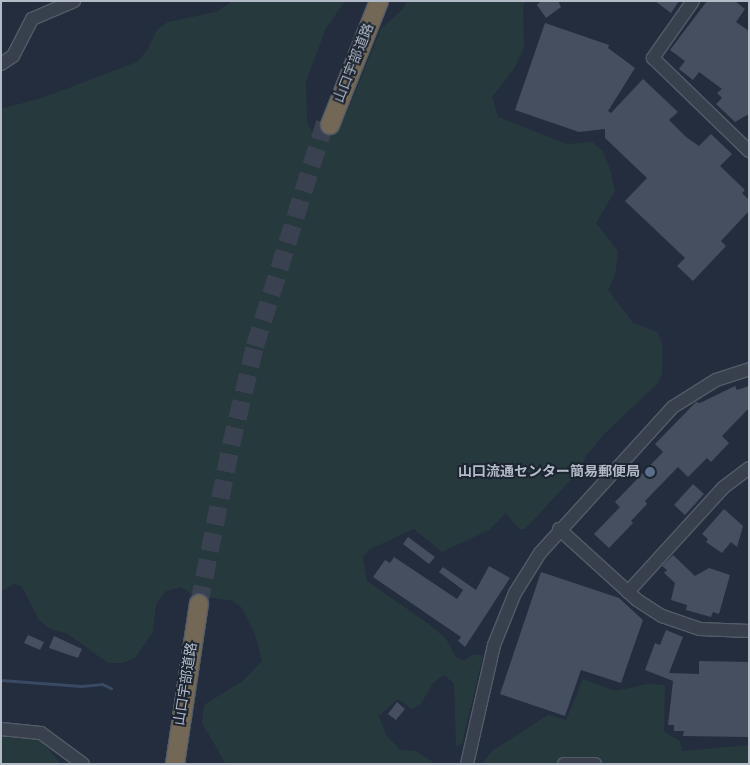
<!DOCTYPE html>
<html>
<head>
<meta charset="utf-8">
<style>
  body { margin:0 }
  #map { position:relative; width:750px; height:765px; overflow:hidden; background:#242d3d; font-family:"Source Sans 3","Noto Sans JP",sans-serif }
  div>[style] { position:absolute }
  .green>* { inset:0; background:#263a3e }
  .stream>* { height:2.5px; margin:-1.25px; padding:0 1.25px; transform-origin:1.25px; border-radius:1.25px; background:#394a65 }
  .building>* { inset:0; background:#454f60 }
  .highway-tunnel>* { height:18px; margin-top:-9px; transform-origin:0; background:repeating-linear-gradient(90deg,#3a4252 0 18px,transparent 0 27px) }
  .roads { filter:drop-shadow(1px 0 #535b68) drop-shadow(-1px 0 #535b68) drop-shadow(0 1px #535b68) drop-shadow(0 -1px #535b68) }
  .minor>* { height:12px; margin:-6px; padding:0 6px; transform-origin:6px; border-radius:6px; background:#38404d }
  .highway>* { height:18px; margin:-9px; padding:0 9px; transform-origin:9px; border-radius:9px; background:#726855 }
  .dots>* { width:14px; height:14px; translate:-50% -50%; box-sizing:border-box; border:2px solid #1d2532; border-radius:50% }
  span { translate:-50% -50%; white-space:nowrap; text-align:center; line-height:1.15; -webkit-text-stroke:4px #1d2532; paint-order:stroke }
  .street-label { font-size:14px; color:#b4bbc8 }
  .poi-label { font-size:14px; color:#b4bbc8; font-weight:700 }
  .right { translate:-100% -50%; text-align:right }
  .frame { position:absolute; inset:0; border:2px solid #b4bbc8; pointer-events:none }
</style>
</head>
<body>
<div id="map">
  <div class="green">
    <i style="clip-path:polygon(233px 1px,345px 1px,326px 28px,306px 81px,307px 122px,312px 132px,333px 134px,344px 119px,381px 29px,403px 9px,407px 1px,526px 1px,523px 6px,524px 47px,514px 69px,492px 97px,498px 117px,567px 144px,592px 142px,602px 150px,610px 169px,615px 191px,596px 223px,618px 251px,615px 275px,608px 290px,633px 323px,657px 332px,662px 343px,662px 373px,659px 382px,604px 434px,586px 456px,578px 472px,525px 529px,519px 529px,506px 513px,489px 530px,442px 552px,414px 529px,370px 549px,363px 557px,367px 581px,430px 625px,446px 639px,456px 657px,464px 660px,474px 654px,483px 656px,462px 743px,456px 747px,454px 683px,444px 675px,433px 683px,421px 704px,412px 709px,398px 699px,379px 716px,386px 735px,400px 750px,416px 751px,436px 764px,226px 764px,202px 723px,204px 705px,243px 681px,262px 661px,255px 634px,242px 608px,233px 601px,193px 595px,181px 587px,166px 591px,156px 604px,153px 632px,135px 658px,123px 663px,108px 663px,68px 634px,50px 629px,39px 620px,22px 587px,15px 584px,1px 591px,1px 109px,45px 97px,137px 62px,148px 49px,157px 30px,168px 22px,216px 12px)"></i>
    <i style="clip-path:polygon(583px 679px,615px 691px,648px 684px,665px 685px,664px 732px,680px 741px,682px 751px,749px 745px,749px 764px,482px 764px,492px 751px,548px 715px,566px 720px)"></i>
    <i style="clip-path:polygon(1px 733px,41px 740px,61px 764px,1px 764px)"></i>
  </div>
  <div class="stream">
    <i style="left:1px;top:680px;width:80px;rotate:4.3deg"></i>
    <i style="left:81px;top:686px;width:21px;rotate:-5deg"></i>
    <i style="left:102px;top:684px;width:10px;rotate:24deg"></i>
  </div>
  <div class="building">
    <i style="clip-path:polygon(541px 1px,558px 1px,561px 7px,546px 18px,537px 5px)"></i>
    <i style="clip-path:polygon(655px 1px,679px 1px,671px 13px)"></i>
    <i style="clip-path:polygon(707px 1px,735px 1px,745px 9px,736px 22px,749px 31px,749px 114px,735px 122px,716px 104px,722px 98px,717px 93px,722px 89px,699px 72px,693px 80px,679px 69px,685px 61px,670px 50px)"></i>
    <i style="clip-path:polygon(545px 23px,609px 45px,608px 48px,635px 68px,608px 111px,611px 113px,643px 79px,678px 112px,669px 120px,686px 137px,699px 146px,711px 134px,732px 154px,720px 166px,745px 190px,742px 193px,749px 200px,749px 211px,721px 241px,726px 246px,693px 281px,677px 266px,685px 258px,625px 201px,647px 178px,605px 138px,605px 129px,579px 132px,515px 110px)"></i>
    <i style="clip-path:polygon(735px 386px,737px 390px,749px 386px,749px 408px,722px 436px,729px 443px,711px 462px,707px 458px,688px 477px,678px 467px,645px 501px,647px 504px,631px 521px,633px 523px,609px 548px,594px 534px,620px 507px,615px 502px,663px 452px,655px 444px,696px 402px,700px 403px)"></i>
    <i style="clip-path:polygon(693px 484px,704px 494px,685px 515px,674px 505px)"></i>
    <i style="clip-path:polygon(724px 509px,743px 526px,737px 547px,731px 542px,722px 553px,706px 542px,708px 539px,702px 534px)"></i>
    <i style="clip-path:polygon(408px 537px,435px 557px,429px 564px,403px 544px)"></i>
    <i style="clip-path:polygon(673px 555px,695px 576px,709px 568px,730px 575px,719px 614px,713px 612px,711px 617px,686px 610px,687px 605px,671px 600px,675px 583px,664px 573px,667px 570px,662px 566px)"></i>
    <i style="clip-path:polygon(394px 557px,457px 599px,463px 590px,439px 572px,443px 567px,476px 590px,489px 566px,510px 578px,465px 647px,458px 641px,461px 637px,373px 577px,385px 560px,390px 563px)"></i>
    <i style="clip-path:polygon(541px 572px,619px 598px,643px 620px,621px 683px,581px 670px,565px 716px,500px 694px)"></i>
    <i style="clip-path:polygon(666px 630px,683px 637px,669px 673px,699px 674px,699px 661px,749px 662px,749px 737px,683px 736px,684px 731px,674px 731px,674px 725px,668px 725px,673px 681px,645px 670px,655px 643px,660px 645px)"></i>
    <i style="clip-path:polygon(28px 635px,44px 642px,40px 650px,24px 643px)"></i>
    <i style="clip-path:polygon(54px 636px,82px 649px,78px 658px,49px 648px)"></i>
    <i style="clip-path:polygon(397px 702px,405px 709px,396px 720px,388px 714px)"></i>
  </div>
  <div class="highway-tunnel">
    <i style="left:199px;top:604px;width:162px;rotate:-78.6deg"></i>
    <i style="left:231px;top:445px;width:102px;rotate:-76.4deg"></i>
    <i style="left:255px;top:346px;width:234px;rotate:-72.6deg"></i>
  </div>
  <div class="roads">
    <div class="minor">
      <i style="left:693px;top:1px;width:70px;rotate:125.1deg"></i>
      <i style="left:653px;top:58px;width:134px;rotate:44.1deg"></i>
      <i style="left:1px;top:64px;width:14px;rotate:-34deg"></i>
      <i style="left:13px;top:56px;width:42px;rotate:-62.8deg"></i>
      <i style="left:32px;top:19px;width:46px;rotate:-23.2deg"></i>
      <i style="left:559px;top:529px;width:105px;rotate:42.3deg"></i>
      <i style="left:637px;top:600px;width:30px;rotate:33deg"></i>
      <i style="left:662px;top:616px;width:40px;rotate:18.9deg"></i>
      <i style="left:700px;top:629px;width:49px;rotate:2.3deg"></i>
      <i style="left:628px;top:592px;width:142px;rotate:-47.6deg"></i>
      <i style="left:724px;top:487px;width:31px;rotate:-37deg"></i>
      <i style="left:1px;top:729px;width:40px;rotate:5.7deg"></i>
      <i style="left:41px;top:733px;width:52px;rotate:36.4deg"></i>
      <i style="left:467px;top:764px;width:122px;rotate:-77.2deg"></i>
      <i style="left:494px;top:645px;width:56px;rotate:-68deg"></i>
      <i style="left:515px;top:593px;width:47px;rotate:-58deg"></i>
      <i style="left:540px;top:553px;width:197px;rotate:-47.7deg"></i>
      <i style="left:673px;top:407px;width:51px;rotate:-32.1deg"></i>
      <i style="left:716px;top:380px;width:35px;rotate:-18deg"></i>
      <i style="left:564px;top:764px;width:31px"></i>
    </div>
    <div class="highway">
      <i style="left:330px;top:125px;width:133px;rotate:-68.4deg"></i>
      <i style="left:175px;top:764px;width:162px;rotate:-81.5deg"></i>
    </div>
  </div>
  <div class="dots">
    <i style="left:650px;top:472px;background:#5c6f8a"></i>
  </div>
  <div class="street-label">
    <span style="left:354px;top:63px;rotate:-68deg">山口宇部道路</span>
    <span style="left:186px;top:684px;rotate:-81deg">山口宇部道路</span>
  </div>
  <div class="poi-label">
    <span class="right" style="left:640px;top:472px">山口流通センター簡易郵便局</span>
  </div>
  <div class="frame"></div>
</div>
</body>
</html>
